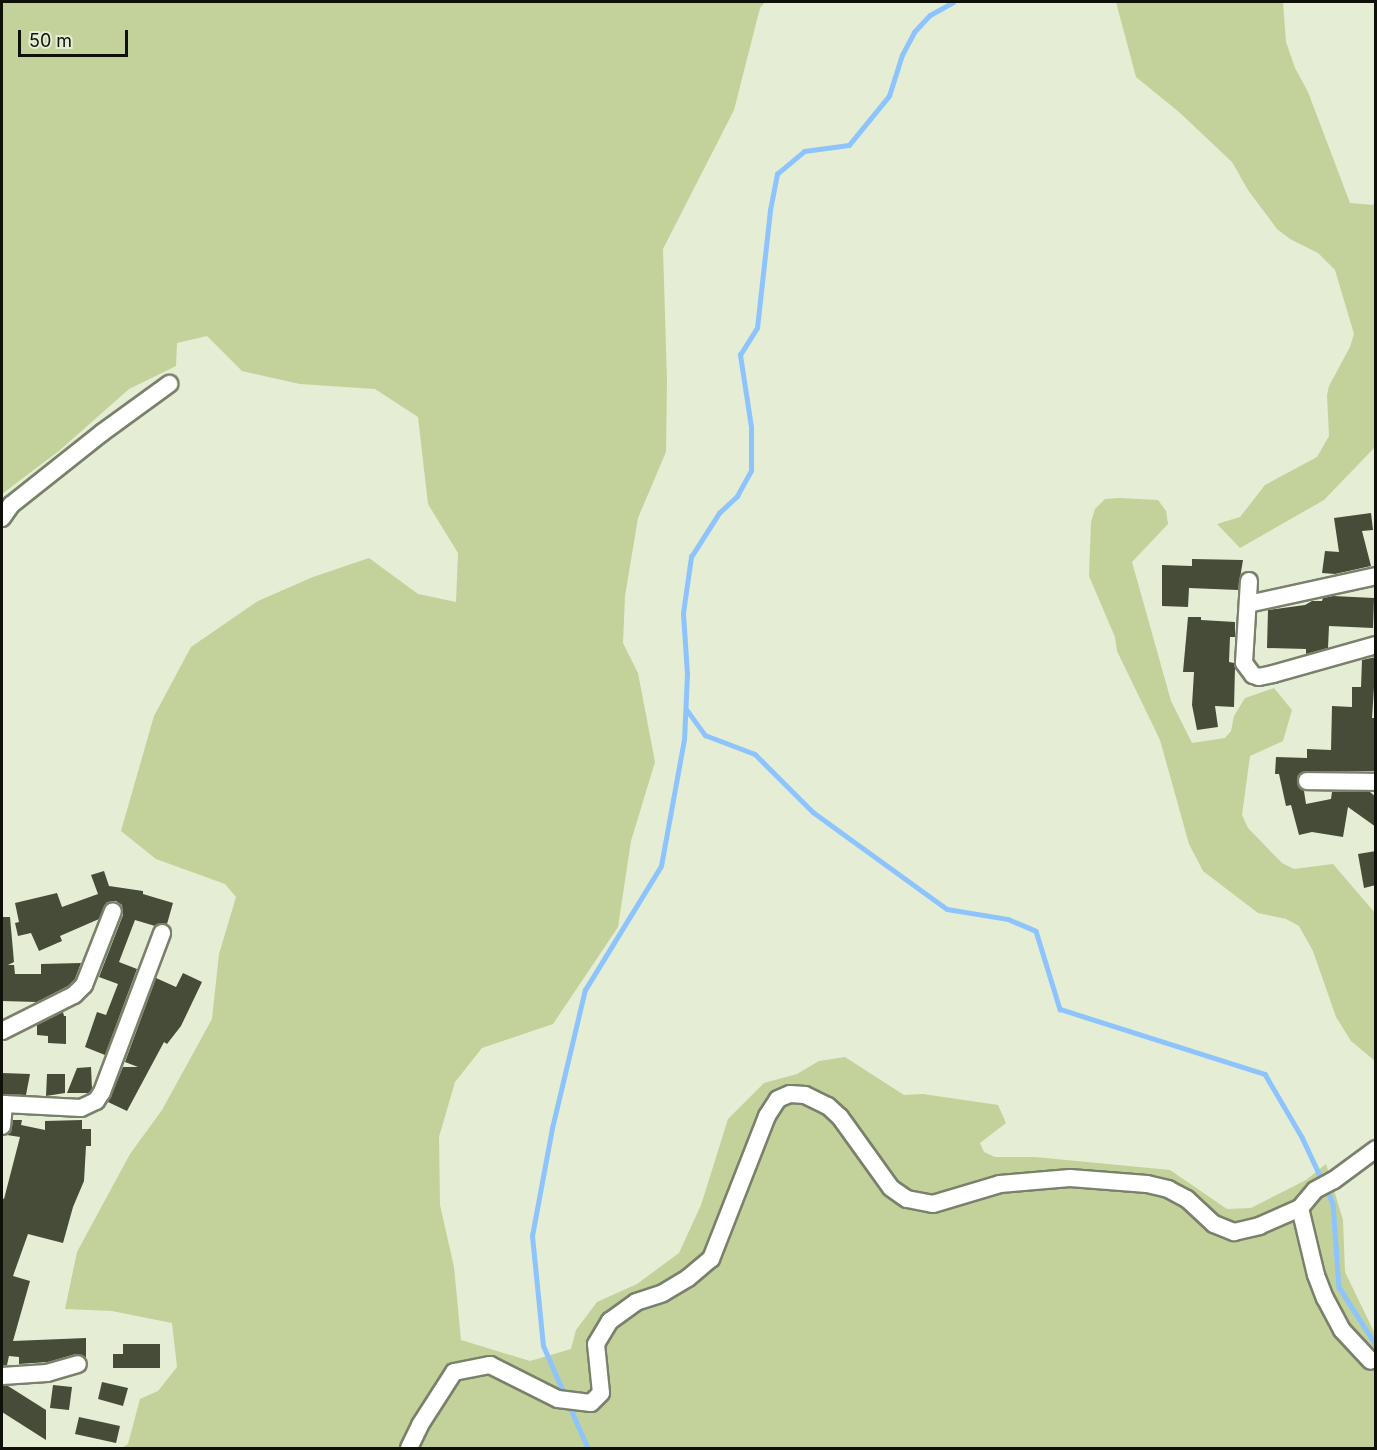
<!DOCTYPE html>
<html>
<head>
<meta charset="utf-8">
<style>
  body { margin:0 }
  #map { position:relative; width:1377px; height:1450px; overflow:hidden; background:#e5edd4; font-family:Inter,sans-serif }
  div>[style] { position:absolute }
  .green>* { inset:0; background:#c2d29a }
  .stream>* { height:4.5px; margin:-2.25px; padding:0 2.25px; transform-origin:2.25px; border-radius:2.25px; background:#8dc4fd }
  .building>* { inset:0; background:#464c38 }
  .roads { filter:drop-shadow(2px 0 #7a816b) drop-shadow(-2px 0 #7a816b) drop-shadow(0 2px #7a816b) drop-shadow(0 -2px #7a816b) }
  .street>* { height:16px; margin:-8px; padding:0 8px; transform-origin:8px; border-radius:8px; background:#fff }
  span { translate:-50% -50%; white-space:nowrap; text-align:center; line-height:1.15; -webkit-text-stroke:6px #e5edd4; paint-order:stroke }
  .frame { position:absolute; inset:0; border:3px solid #0f1109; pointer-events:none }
  .scale { position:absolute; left:18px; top:30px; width:110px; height:27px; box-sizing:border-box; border:3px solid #0f1109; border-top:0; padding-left:8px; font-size:18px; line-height:21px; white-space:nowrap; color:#0f1109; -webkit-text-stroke:4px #e5edd4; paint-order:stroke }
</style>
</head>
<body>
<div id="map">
  <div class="green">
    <i style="clip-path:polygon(2px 2px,765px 2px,760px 8px,734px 110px,663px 249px,667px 380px,666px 452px,638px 518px,625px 596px,623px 643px,638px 673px,655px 762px,631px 841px,618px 927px,553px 1024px,482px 1048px,455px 1082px,439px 1137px,440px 1205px,454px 1267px,461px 1340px,530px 1361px,571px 1349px,576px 1330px,597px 1302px,637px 1284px,679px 1253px,701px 1205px,728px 1119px,764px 1083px,797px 1074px,819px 1061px,845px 1057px,904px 1095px,923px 1094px,998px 1105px,1006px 1123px,980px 1143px,984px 1152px,995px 1157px,1035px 1157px,1170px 1170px,1227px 1209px,1251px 1208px,1306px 1180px,1326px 1164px,1343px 1220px,1345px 1272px,1375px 1334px,1375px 1448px,122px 1448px,128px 1444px,140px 1399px,158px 1391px,177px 1367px,172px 1323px,112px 1311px,65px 1309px,77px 1252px,130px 1154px,162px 1110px,212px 1019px,219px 954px,236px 897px,225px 884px,156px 859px,121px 831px,154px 716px,191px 647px,258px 601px,313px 577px,369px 558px,418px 594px,456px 602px,458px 553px,428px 504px,418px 417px,375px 389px,300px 384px,242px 371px,207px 336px,177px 343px,176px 366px,129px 389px,60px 450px,2px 494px)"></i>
    <i style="clip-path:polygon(1116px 2px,1283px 2px,1286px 42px,1295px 68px,1308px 92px,1350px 203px,1373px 205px,1375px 202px,1375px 447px,1324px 500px,1240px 548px,1217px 524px,1240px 517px,1265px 485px,1317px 457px,1329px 436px,1327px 395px,1329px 386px,1350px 347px,1354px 334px,1335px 270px,1318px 253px,1290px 239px,1277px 229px,1248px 190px,1232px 162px,1179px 112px,1136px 77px)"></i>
    <i style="clip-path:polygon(1119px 498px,1158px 500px,1166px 511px,1168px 524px,1132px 562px,1171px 701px,1192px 743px,1225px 738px,1231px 731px,1234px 716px,1245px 698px,1274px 688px,1292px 710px,1283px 741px,1250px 756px,1242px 815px,1248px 828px,1282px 863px,1294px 869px,1333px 864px,1375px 913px,1375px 1061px,1351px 1041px,1336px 1017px,1313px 951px,1299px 926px,1286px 919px,1258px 913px,1203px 871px,1189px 844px,1160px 740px,1117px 651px,1115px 637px,1089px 576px,1091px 522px,1095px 509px,1105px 499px)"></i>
  </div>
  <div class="stream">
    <i style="left:687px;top:710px;width:31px;rotate:54deg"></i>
    <i style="left:705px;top:735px;width:53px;rotate:20.8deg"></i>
    <i style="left:755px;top:754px;width:82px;rotate:45deg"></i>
    <i style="left:813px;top:812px;width:165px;rotate:35.9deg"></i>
    <i style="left:947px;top:909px;width:62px;rotate:9.3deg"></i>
    <i style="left:1008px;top:919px;width:30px;rotate:23deg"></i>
    <i style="left:1036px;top:931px;width:82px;rotate:72.9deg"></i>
    <i style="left:1060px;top:1009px;width:215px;rotate:17.6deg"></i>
    <i style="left:1265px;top:1074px;width:73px;rotate:59.6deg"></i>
    <i style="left:1302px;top:1137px;width:50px;rotate:65deg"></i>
    <i style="left:1327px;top:1189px;width:16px;rotate:68deg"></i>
    <i style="left:1333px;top:1204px;width:83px;rotate:85.9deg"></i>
    <i style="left:1339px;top:1287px;width:69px;rotate:57.5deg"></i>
    <i style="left:564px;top:1394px;width:52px;rotate:-113.6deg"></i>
    <i style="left:543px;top:1346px;width:111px;rotate:-95.7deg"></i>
    <i style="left:532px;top:1236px;width:110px;rotate:-79.5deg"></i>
    <i style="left:552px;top:1128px;width:142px;rotate:-76.6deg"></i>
    <i style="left:585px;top:990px;width:145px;rotate:-58.5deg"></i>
    <i style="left:661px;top:866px;width:128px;rotate:-79.7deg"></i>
    <i style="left:684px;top:740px;width:66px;rotate:-87.4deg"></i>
    <i style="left:687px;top:674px;width:61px;rotate:-93.8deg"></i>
    <i style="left:683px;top:613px;width:57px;rotate:-81.9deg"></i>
    <i style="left:691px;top:557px;width:52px;rotate:-57.5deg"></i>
    <i style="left:719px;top:513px;width:25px;rotate:-43deg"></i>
    <i style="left:737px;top:496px;width:29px;rotate:-61deg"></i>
    <i style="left:751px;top:471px;width:44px;rotate:-90deg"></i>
    <i style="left:751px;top:427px;width:73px;rotate:-98.7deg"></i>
    <i style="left:740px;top:355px;width:32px;rotate:-58deg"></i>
    <i style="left:757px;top:328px;width:119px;rotate:-83.7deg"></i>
    <i style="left:770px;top:210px;width:37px;rotate:-79deg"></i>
    <i style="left:777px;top:174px;width:35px;rotate:-40deg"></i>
    <i style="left:804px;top:151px;width:45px;rotate:-7.6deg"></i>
    <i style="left:849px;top:145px;width:63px;rotate:-50.8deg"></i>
    <i style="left:889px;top:96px;width:43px;rotate:-72.4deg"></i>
    <i style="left:902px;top:55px;width:26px;rotate:-62deg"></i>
    <i style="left:914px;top:32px;width:23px;rotate:-47deg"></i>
    <i style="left:930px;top:15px;width:26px;rotate:-29deg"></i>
    <i style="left:569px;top:1405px;width:47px;rotate:66.2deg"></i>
  </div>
  <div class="building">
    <i style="clip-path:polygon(1371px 513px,1373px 530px,1362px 531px,1371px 566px,1335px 574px,1322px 573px,1325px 551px,1339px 552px,1334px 518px)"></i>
    <i style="clip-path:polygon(1192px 559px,1243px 560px,1238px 590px,1189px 588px,1188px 607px,1162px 606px,1162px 565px,1192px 566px)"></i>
    <i style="clip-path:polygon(1333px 596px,1374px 598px,1373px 628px,1329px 626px,1328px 648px,1306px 654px,1306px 649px,1267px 648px,1268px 610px,1305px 605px,1312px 601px,1322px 601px,1323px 598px)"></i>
    <i style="clip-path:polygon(1188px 617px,1201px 617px,1201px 620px,1235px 622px,1235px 637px,1230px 637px,1229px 662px,1234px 663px,1235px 668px,1234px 707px,1215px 706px,1218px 727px,1197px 730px,1192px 705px,1194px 672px,1183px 672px)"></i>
    <i style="clip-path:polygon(1376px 657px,1372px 718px,1376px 718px,1376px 771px,1307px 771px,1298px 775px,1297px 781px,1304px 791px,1306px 804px,1331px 799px,1332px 792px,1370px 792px,1376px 797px,1376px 827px,1348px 807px,1343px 837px,1312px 832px,1299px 835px,1291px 805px,1286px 806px,1279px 774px,1275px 774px,1276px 757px,1307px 758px,1307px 749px,1331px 750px,1332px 706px,1352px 707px,1352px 687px,1361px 687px,1362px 660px)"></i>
    <i style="clip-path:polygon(1376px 851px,1376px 885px,1364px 888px,1358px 854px)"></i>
    <i style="clip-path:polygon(104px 871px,109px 886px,143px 891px,143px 894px,173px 903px,167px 924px,161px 923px,155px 926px,135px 920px,119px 962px,137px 969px,105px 1055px,85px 1047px,97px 1012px,106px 1015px,118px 984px,99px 977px,123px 915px,122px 905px,116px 901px,107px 902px,99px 919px,60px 936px,62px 941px,39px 951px,31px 933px,18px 936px,15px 923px,19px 922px,15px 903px,57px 893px,62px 907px,98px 894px,91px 875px)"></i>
    <i style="clip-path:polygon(2px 917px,10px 917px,14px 962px,8px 965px,14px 965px,15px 974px,41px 974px,41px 964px,81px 963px,75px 979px,68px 986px,37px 1002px,2px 1001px)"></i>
    <i style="clip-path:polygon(183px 973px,202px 982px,181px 1026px,167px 1044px,164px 1042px,127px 1111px,108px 1102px,123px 1067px,138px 1067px,125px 1062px,156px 978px,176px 987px)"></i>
    <i style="clip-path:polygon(63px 1012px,64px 1016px,66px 1016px,66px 1044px,48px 1043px,48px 1036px,37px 1035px,37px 1025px)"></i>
    <i style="clip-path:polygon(91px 1067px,92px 1089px,89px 1093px,67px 1093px,77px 1068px)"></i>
    <i style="clip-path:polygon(2px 1073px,30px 1074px,26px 1095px,2px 1094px)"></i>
    <i style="clip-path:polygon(47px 1074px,65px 1074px,65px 1093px,46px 1096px)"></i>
    <i style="clip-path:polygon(13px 1120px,22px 1120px,21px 1125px,45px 1130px,45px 1121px,82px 1120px,82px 1129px,91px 1129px,91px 1146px,86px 1146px,84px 1181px,73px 1207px,63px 1243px,28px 1234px,13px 1276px,30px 1281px,13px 1341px,86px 1338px,86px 1358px,76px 1354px,48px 1362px,19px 1364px,19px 1357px,9px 1356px,7px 1365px,2px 1366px,2px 1198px,4px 1199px,20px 1137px,7px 1135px,11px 1132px)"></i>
    <i style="clip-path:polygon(123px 1344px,160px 1344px,160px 1368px,113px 1368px,113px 1354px,123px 1354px)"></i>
    <i style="clip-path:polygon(102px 1382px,128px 1388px,123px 1406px,98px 1399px)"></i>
    <i style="clip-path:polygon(53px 1385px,72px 1387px,69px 1410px,50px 1408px)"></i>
    <i style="clip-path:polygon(2px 1386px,8px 1386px,46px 1410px,46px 1440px,2px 1412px)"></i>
    <i style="clip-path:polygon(79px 1417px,120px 1426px,116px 1443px,75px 1434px)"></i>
  </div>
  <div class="roads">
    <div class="street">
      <i style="left:2px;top:518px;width:16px;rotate:-55deg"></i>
      <i style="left:11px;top:505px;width:117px;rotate:-38.4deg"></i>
      <i style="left:103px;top:432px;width:82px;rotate:-36deg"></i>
      <i style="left:1249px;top:581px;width:82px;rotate:93.5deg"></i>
      <i style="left:1244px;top:663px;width:15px;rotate:53deg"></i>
      <i style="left:1253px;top:675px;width:6px;rotate:18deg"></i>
      <i style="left:1259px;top:677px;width:14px;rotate:-12deg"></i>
      <i style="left:1273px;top:674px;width:107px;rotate:-15.7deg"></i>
      <i style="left:1248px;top:604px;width:131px;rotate:-12.3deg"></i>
      <i style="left:1307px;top:781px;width:69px;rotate:0.8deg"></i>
      <i style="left:2px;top:1031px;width:80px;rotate:-26.6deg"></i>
      <i style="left:74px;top:995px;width:14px;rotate:-45deg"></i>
      <i style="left:84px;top:985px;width:79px;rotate:-68.6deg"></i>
      <i style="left:2px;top:1104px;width:2px"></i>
      <i style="left:4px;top:1104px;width:22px;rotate:95deg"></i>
      <i style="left:4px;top:1104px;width:77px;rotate:3deg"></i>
      <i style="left:81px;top:1108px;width:17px;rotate:-25deg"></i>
      <i style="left:96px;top:1101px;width:11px;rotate:-56deg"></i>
      <i style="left:102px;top:1092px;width:170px;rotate:-69.3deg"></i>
      <i style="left:1300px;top:1208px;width:69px;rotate:76.6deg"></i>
      <i style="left:1316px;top:1275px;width:25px;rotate:69deg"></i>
      <i style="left:1325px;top:1298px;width:36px;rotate:62deg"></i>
      <i style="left:1342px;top:1330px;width:42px;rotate:46.9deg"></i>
      <i style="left:2px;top:1376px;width:45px;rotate:-3.8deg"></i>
      <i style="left:47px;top:1373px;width:32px;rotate:-16deg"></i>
      <i style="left:409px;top:1448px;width:25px;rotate:-64deg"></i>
      <i style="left:420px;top:1425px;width:63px;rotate:-57.3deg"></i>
      <i style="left:454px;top:1372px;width:37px;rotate:-11deg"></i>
      <i style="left:490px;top:1365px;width:76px;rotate:26.6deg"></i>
      <i style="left:558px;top:1399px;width:33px;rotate:7deg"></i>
      <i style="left:591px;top:1403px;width:14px;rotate:-45deg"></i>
      <i style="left:601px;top:1393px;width:49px;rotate:-95.8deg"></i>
      <i style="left:596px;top:1344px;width:27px;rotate:-59deg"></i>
      <i style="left:610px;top:1321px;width:32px;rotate:-36deg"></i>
      <i style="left:636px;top:1302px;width:28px;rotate:-18deg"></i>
      <i style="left:663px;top:1293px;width:29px;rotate:-31deg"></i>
      <i style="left:688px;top:1278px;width:30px;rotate:-40deg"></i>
      <i style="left:711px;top:1259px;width:154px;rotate:-68.6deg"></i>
      <i style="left:767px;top:1116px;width:20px;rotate:-57deg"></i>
      <i style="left:778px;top:1099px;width:13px;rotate:-23deg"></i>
      <i style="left:790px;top:1094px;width:15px;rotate:4deg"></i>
      <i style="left:805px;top:1095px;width:25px;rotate:26deg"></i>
      <i style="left:828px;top:1106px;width:16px;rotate:43deg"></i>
      <i style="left:840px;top:1117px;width:87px;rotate:54.3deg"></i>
      <i style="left:891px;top:1188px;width:19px;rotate:35deg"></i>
      <i style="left:907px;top:1199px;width:26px;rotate:11deg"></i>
      <i style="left:933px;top:1204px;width:70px;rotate:-16.6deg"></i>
      <i style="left:1000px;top:1184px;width:70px;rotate:-4.9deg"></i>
      <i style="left:1070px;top:1178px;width:77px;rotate:4.5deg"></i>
      <i style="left:1147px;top:1184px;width:22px;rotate:13deg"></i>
      <i style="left:1168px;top:1189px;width:21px;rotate:28deg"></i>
      <i style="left:1187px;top:1199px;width:37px;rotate:43deg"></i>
      <i style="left:1214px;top:1224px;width:22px;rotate:22deg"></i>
      <i style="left:1234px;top:1232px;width:26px;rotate:-13deg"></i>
      <i style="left:1259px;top:1226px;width:45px;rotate:-23.7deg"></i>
      <i style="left:1300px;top:1208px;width:23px;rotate:-50deg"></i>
      <i style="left:1315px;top:1190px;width:21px;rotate:-28deg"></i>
      <i style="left:1334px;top:1180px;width:52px;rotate:-36.4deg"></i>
    </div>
  </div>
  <div class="frame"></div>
  <div class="scale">50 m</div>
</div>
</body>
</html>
